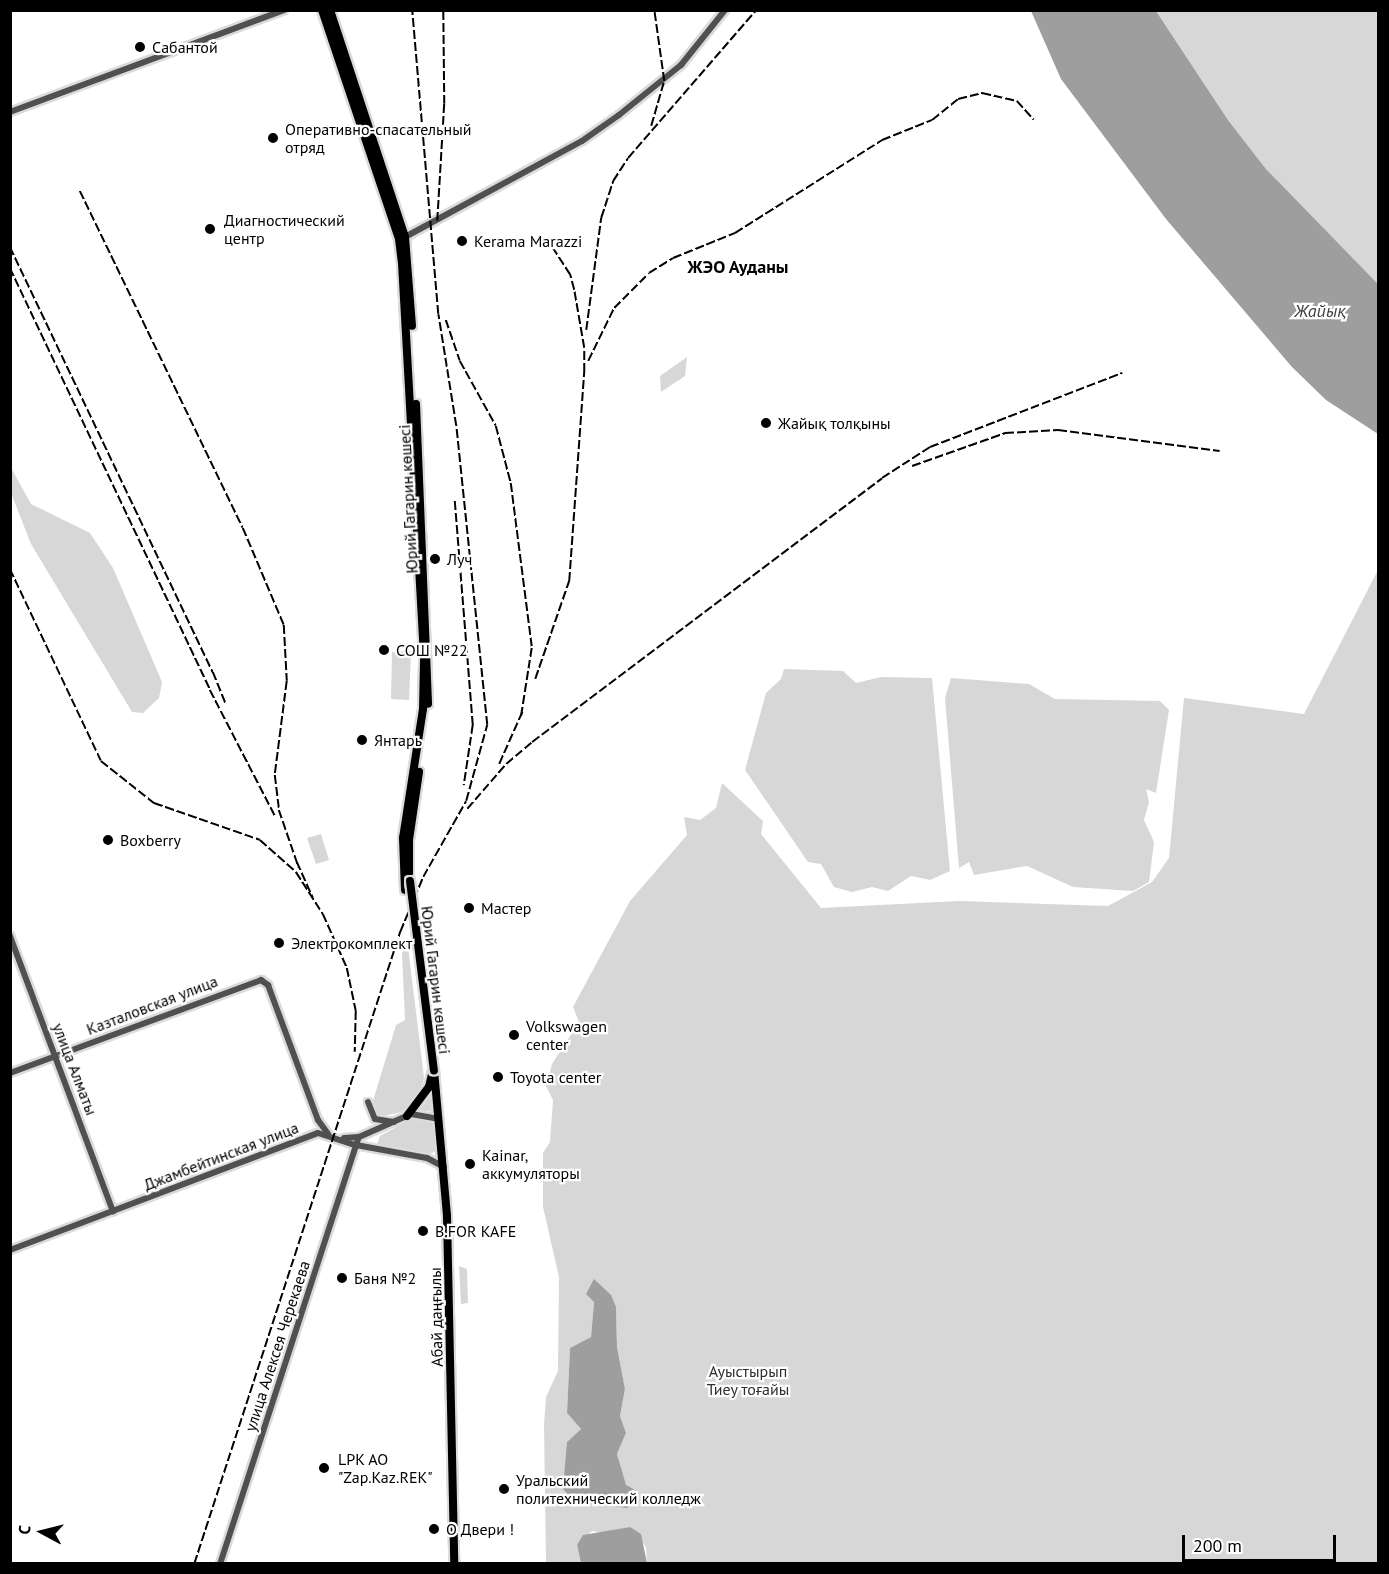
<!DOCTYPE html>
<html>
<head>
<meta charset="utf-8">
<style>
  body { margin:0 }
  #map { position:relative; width:1389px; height:1574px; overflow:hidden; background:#fff; font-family:"PT Sans",sans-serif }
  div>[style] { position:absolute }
  .green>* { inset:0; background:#d7d7d7 }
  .water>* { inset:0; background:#9e9e9e }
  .roads { filter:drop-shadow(2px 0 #dbdbdb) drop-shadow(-2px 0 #dbdbdb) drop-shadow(0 2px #dbdbdb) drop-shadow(0 -2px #dbdbdb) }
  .tertiary>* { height:6px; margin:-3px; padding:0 3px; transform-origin:3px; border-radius:3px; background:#505050 }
  .primary>* { height:8px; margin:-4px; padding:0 4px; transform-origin:4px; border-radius:4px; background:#000 }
  .rail>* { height:1.5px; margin-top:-0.75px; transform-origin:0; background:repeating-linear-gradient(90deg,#000 0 9px,transparent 0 12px) }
  .bridges { filter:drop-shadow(2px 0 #dbdbdb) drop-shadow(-2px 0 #dbdbdb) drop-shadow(0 2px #dbdbdb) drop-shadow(0 -2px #dbdbdb) }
  .primary-bridge>* { height:8px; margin:-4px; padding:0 4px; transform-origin:4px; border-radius:4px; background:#000 }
  .dots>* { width:16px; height:16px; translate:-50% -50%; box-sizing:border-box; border:3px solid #fff; border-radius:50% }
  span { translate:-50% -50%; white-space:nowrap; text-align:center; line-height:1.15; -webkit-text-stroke:4.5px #fff; paint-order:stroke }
  .poi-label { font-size:16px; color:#000 }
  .left { translate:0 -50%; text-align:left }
  .street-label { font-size:16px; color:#000 }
  .park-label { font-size:16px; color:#2e2e2e }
  .neighbourhood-label { font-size:18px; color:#000; font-weight:700 }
  .water-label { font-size:18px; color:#3f3f3f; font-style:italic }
  .frame { position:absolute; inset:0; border:12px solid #000; pointer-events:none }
  .north { position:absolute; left:12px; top:1502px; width:60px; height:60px; -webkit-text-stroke:4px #fff; paint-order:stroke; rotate:277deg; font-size:16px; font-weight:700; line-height:24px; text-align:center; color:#000 }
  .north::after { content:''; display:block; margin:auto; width:21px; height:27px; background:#000; clip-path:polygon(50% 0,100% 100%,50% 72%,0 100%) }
  .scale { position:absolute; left:1182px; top:1535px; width:154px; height:27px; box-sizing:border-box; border:3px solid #000; border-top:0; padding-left:8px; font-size:18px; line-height:21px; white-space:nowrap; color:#000; -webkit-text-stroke:4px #fff; paint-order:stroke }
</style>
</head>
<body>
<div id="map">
  <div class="green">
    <i style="clip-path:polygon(1156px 11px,1378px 11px,1378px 284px,1266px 169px,1228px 120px)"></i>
    <i style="clip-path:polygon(687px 357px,685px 376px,661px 392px,660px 376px)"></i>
    <i style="clip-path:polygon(10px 466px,31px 504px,90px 533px,113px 568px,162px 682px,159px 698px,143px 713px,132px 712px,31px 544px,11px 493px)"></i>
    <i style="clip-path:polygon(evenodd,1378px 570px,1378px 1563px,647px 1564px,646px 1547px,630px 1527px,602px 1533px,592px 1531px,577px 1545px,581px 1563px,546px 1563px,544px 1425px,546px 1397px,558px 1371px,559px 1277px,543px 1207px,543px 1153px,550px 1142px,553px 1100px,546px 1086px,552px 1064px,579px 1022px,573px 1007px,630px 901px,687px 835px,684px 817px,700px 820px,716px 808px,722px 783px,763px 821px,761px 834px,821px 908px,959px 901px,1108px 906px,1152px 882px,1169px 858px,1184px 698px,1304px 714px,1378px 570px,594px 1302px,616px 1307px,617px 1347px,625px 1389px,620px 1416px,626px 1433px,617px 1454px,628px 1508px,615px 1504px,567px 1442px,581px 1429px,567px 1413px,570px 1348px,591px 1337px,594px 1302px)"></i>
    <i style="clip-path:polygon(411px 651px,409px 700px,391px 699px,392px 652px)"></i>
    <i style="clip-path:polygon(784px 669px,843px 671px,856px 683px,881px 677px,932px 678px,950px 871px,930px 880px,911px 876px,888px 891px,872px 887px,852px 892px,834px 887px,821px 864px,808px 862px,745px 770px,766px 693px,781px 679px)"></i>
    <i style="clip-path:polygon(951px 678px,1029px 684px,1055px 699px,1160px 701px,1169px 710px,1156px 793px,1146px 789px,1149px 802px,1144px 820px,1154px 842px,1149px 882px,1133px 891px,1073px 887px,1027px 866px,974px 875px,969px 862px,959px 868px,945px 698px)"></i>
    <i style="clip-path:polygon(321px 834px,329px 860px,316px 864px,307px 838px)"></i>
    <i style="clip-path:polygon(407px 938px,424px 1078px,421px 1090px,402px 1112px,383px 1116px,376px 1115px,372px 1104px,396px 1025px,405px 1020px,402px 954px)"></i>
    <i style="clip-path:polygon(432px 1095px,435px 1112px,418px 1110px,421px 1106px)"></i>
    <i style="clip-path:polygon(412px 1118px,430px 1120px,435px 1126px,436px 1151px,430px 1154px,377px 1144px,380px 1136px)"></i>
    <i style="clip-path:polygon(459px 1266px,467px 1269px,468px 1303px,461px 1304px)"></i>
  </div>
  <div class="water">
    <i style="clip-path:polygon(1031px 11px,1156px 11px,1228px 120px,1266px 169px,1378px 284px,1378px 434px,1326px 400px,1292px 367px,1166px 219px,1061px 79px)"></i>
    <i style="clip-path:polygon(594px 1279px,611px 1295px,616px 1307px,617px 1347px,625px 1389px,620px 1416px,626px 1433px,617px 1454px,626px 1485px,637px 1491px,636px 1502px,627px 1508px,574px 1501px,563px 1489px,567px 1442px,581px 1429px,567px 1413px,570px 1348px,591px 1337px,594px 1302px,586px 1294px)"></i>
    <i style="clip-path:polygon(630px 1527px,641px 1534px,647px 1563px,581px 1563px,577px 1545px,583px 1535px)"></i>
  </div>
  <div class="roads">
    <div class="tertiary">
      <i style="left:10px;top:112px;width:292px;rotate:-20.4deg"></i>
      <i style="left:405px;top:237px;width:201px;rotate:-28.5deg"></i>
      <i style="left:582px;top:141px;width:45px;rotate:-35.1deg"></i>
      <i style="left:619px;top:115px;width:80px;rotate:-38.9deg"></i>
      <i style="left:681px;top:65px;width:70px;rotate:-51.3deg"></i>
      <i style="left:10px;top:936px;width:294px;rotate:69.5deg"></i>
      <i style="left:10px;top:1073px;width:268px;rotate:-20.3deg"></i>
      <i style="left:261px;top:980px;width:9px;rotate:36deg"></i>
      <i style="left:268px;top:985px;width:144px;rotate:69.7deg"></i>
      <i style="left:318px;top:1120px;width:17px;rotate:54deg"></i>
      <i style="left:368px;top:1102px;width:18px;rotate:68deg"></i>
      <i style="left:375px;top:1119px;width:19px;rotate:9deg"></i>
      <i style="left:344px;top:1138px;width:15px;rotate:-4deg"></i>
      <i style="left:359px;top:1137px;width:57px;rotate:-23.9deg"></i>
      <i style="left:411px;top:1114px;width:28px;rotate:10deg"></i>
      <i style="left:10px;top:1250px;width:329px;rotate:-20.8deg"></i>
      <i style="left:318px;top:1133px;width:40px;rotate:18deg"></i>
      <i style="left:356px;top:1145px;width:72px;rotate:10.4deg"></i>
      <i style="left:427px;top:1158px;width:19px;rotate:28deg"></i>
      <i style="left:220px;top:1564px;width:449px;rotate:-72deg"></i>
    </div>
    <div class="primary">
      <i style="left:322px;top:10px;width:242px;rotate:71.4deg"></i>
      <i style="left:399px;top:239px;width:24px;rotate:83deg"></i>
      <i style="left:402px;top:263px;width:400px;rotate:86.8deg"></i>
      <i style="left:424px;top:662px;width:47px;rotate:91.2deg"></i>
      <i style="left:423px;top:709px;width:131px;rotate:98.8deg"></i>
      <i style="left:403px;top:838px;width:52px;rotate:87.8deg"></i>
      <i style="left:330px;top:10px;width:239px;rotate:71.7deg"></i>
      <i style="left:405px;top:237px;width:89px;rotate:85.5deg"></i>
      <i style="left:416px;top:404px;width:300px;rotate:87.7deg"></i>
      <i style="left:409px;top:873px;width:33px;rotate:-90deg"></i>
      <i style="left:409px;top:840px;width:69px;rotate:-81.6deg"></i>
      <i style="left:434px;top:1070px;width:147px;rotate:84.9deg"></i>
      <i style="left:447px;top:1216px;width:348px;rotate:88.8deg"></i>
      <i style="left:407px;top:1116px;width:36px;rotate:-53deg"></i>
      <i style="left:429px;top:1087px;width:13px;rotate:-77deg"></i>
    </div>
  </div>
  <div class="rail">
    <i style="left:651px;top:126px;width:47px;rotate:-73.9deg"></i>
    <i style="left:664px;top:81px;width:72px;rotate:-98deg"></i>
    <i style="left:80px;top:191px;width:374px;rotate:64.2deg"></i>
    <i style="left:243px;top:528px;width:105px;rotate:67.1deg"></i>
    <i style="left:284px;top:625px;width:56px;rotate:86.9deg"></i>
    <i style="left:287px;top:681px;width:95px;rotate:97.3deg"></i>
    <i style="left:275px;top:775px;width:35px;rotate:83deg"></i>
    <i style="left:279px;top:810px;width:61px;rotate:71deg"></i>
    <i style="left:437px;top:221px;width:117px;rotate:-86.6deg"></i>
    <i style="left:444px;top:104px;width:94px;rotate:-90.6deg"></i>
    <i style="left:10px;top:247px;width:471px;rotate:64.5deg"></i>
    <i style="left:213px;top:672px;width:35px;rotate:68deg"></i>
    <i style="left:10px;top:268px;width:467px;rotate:64.6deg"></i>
    <i style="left:210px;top:690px;width:142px;rotate:62.7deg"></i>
    <i style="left:446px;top:320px;width:43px;rotate:71.1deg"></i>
    <i style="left:460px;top:361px;width:74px;rotate:61deg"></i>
    <i style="left:496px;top:426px;width:59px;rotate:75.3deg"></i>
    <i style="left:511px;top:483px;width:166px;rotate:82.7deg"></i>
    <i style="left:532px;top:648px;width:71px;rotate:98.9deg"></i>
    <i style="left:586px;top:330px;width:113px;rotate:-82.4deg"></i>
    <i style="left:601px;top:218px;width:39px;rotate:-72deg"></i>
    <i style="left:613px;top:181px;width:27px;rotate:-57deg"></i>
    <i style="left:628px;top:158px;width:196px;rotate:-49.1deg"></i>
    <i style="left:588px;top:361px;width:59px;rotate:-63.9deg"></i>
    <i style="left:614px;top:308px;width:49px;rotate:-45deg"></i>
    <i style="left:649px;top:273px;width:28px;rotate:-32deg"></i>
    <i style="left:673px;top:258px;width:67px;rotate:-22deg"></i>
    <i style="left:735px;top:233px;width:174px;rotate:-32.3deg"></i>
    <i style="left:882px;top:140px;width:54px;rotate:-21.8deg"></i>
    <i style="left:932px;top:120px;width:33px;rotate:-39deg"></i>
    <i style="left:958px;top:99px;width:25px;rotate:-14deg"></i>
    <i style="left:982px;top:93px;width:36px;rotate:13deg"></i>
    <i style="left:1017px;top:101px;width:25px;rotate:48deg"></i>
    <i style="left:912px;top:466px;width:99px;rotate:-19.5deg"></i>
    <i style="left:1005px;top:433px;width:53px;rotate:-3.2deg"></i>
    <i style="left:1058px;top:430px;width:163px;rotate:7.4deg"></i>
    <i style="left:455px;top:501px;width:225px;rotate:85.4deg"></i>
    <i style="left:473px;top:725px;width:61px;rotate:98.5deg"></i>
    <i style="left:10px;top:569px;width:212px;rotate:64.6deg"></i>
    <i style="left:101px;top:761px;width:68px;rotate:38.4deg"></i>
    <i style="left:154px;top:803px;width:112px;rotate:19.2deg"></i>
    <i style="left:260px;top:840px;width:48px;rotate:41.6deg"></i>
    <i style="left:296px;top:872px;width:50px;rotate:57.3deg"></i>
    <i style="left:323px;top:914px;width:59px;rotate:66deg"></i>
    <i style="left:347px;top:968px;width:44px;rotate:78.2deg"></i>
    <i style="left:356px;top:1011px;width:41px;rotate:91.4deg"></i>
    <i style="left:535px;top:679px;width:104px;rotate:-70.9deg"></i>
    <i style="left:569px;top:581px;width:210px;rotate:-85.9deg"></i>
    <i style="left:584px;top:372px;width:24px;rotate:-90deg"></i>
    <i style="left:584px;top:348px;width:59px;rotate:-99.8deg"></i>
    <i style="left:574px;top:290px;width:16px;rotate:-105deg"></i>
    <i style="left:570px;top:275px;width:38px;rotate:-123deg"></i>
    <i style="left:499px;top:764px;width:59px;rotate:-66deg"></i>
    <i style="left:467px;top:809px;width:60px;rotate:-49.1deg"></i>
    <i style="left:506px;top:764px;width:34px;rotate:-40deg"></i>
    <i style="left:532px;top:742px;width:438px;rotate:-37deg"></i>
    <i style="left:882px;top:478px;width:57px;rotate:-32.9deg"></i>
    <i style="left:930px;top:447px;width:206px;rotate:-21.1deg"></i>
    <i style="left:297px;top:862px;width:39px;rotate:66deg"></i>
    <i style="left:194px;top:1564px;width:665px;rotate:-71.95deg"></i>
    <i style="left:400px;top:932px;width:60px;rotate:-67.3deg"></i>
    <i style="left:423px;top:877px;width:87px;rotate:-60.5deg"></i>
    <i style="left:466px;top:801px;width:79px;rotate:-74.6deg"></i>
    <i style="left:487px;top:725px;width:301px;rotate:-95.9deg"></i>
    <i style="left:456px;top:426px;width:113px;rotate:-99.1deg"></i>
    <i style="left:438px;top:314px;width:305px;rotate:-94.9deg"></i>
  </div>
  <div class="bridges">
    <div class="primary-bridge">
      <i style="left:410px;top:881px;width:191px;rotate:82.8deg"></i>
    </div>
  </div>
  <div class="dots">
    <i style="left:140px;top:47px;background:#000"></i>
    <i style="left:273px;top:138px;background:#000"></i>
    <i style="left:210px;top:229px;background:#000"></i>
    <i style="left:462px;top:241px;background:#000"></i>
    <i style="left:766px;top:423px;background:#000"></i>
    <i style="left:435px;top:559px;background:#000"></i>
    <i style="left:384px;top:650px;background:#000"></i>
    <i style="left:362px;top:740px;background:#000"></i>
    <i style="left:108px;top:840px;background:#000"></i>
    <i style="left:469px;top:908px;background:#000"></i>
    <i style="left:279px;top:943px;background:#000"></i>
    <i style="left:514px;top:1035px;background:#000"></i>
    <i style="left:498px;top:1077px;background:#000"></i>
    <i style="left:470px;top:1164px;background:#000"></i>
    <i style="left:423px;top:1231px;background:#000"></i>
    <i style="left:342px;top:1278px;background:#000"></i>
    <i style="left:324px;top:1468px;background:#000"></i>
    <i style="left:504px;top:1489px;background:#000"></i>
    <i style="left:434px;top:1529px;background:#000"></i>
  </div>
  <div class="poi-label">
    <span class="left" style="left:152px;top:47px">Сабантой</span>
    <span class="left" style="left:285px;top:138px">Оперативно-спасательный<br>отряд</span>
    <span class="left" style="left:224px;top:229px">Диагностический<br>центр</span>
    <span class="left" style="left:474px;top:241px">Kerama Marazzi</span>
    <span class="left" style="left:778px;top:423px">Жайық толқыны</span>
    <span class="left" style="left:447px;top:559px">Луч</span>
    <span class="left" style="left:396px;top:650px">СОШ №22</span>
    <span class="left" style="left:374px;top:740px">Янтарь</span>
    <span class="left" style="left:120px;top:840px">Boxberry</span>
    <span class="left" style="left:481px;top:908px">Мастер</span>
    <span class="left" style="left:291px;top:943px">Электрокомплект</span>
    <span class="left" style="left:526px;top:1035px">Volkswagen<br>center</span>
    <span class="left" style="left:510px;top:1077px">Toyota center</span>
    <span class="left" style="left:482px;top:1164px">Kainar,<br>аккумуляторы</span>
    <span class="left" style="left:435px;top:1231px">B.FOR KAFE</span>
    <span class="left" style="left:354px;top:1278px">Баня №2</span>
    <span class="left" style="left:338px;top:1468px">LPK AO<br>"Zap.Kaz.REK"</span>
    <span class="left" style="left:516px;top:1489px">Уральский<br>политехнический колледж</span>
    <span class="left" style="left:446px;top:1529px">О Двери !</span>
  </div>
  <div class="street-label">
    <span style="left:408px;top:499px;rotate:-93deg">Юрий Гагарин көшесі</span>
    <span style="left:436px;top:980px;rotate:83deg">Юрий Гагарин көшесі</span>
    <span style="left:152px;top:1005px;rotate:-21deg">Казталовская улица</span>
    <span style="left:75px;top:1069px;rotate:69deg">улица Алматы</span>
    <span style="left:221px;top:1156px;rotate:-21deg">Джамбейтинская улица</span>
    <span style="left:436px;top:1317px;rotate:-91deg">Абай даңғылы</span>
    <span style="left:277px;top:1346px;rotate:-72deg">улица Алексея Черекаева</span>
  </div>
  <div class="park-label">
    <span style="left:748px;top:1380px">Ауыстырып<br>Тиеу тоғайы</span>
  </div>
  <div class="neighbourhood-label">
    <span style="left:738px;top:267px">ЖЭО Ауданы</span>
  </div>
  <div class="water-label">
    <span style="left:1320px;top:311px">Жайық</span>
  </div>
  <div class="frame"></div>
  <div class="north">С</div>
  <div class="scale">200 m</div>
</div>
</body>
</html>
